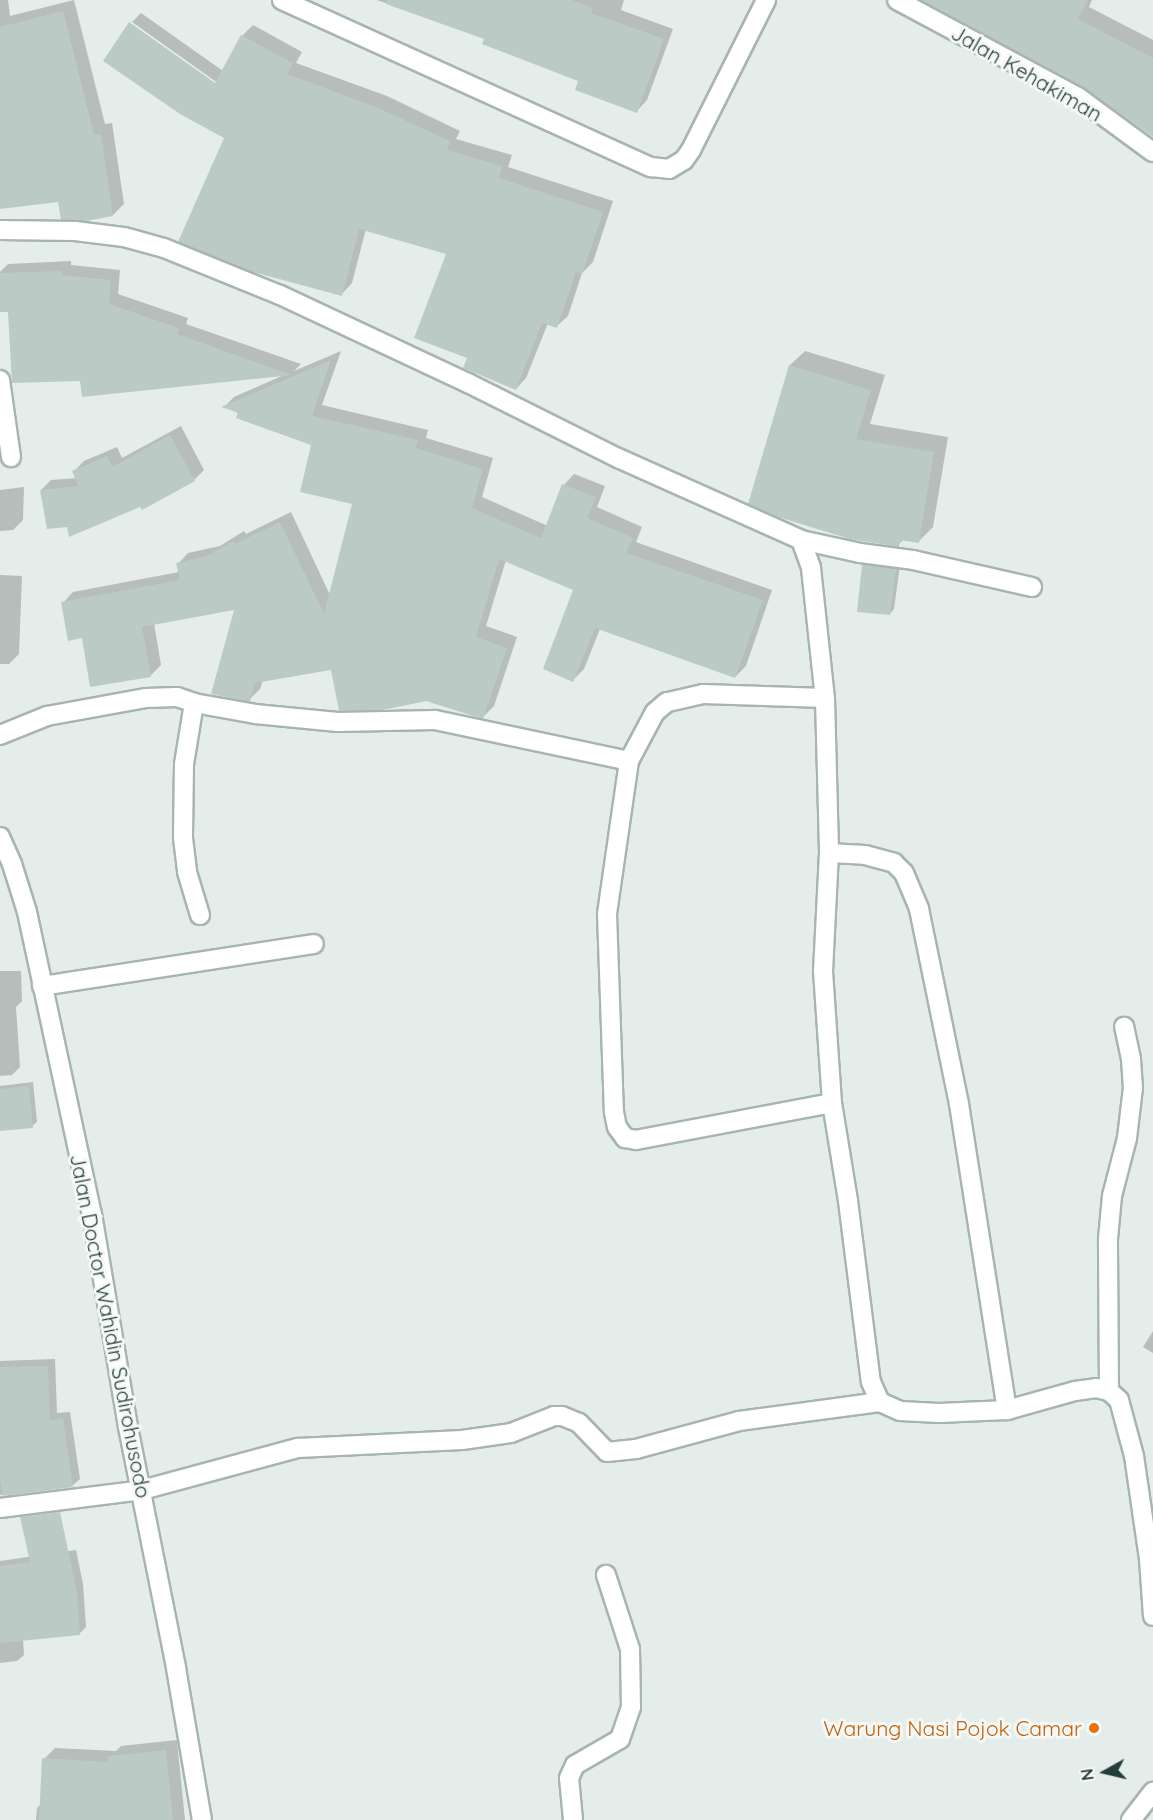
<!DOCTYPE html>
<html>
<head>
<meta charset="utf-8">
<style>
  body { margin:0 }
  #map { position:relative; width:1153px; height:1820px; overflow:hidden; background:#e4edea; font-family:Quicksand,sans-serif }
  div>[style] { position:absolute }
  .shadow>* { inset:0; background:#0003 }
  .building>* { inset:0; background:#bccac6 }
  .roads { filter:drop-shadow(2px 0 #a7b5b2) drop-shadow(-2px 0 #a7b5b2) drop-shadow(0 2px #a7b5b2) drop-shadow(0 -2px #a7b5b2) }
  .street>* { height:18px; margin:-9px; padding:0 9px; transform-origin:9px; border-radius:9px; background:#fff }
  .secondary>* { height:18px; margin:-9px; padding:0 9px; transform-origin:9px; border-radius:9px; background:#fff }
  .dots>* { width:16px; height:16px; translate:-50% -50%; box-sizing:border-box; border:3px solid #f4f9f7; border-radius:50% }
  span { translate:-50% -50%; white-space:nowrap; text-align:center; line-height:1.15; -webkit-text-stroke:6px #f4f9f7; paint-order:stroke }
  .street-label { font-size:21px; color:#243e3a }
  .food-label { font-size:21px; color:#c56008 }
  .right { translate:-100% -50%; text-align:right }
  .north { position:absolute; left:1075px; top:1742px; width:60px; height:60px; -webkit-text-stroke:4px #f4f9f7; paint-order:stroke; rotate:262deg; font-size:16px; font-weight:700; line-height:24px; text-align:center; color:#243e3a }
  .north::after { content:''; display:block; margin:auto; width:21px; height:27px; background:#243e3a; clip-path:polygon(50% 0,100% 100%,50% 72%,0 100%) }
</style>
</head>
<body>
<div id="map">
  <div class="shadow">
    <i style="clip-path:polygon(0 0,8px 0,10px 16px,74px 0,105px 124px,112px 123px,124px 204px,113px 215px,60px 200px,0 207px)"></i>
    <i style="clip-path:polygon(377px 0,624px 0,621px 10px,673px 29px,647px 100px,637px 111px,580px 81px,485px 38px)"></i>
    <i style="clip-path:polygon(968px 0,1092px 0,1089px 7px,1153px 40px,1153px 135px)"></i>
    <i style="clip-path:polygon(141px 13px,223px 71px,242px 36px,253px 25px,302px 52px,296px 63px,387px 96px,460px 131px,456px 139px,512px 155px,508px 167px,613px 201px,593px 262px,582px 273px,568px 316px,557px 326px,548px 323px,526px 378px,516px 389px,469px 357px,448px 253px,366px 229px,352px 283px,342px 294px,226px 137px,222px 86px,132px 22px)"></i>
    <i style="clip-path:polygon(71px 261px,71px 265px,120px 270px,118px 294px,188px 318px,186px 324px,301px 364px,294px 371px,341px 351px,322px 405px,428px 430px,426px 438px,493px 458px,482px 497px,548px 526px,564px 485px,574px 474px,605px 486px,597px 507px,642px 527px,636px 542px,772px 590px,746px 666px,735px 677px,600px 629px,584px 669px,573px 680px,575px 590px,506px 560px,486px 626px,517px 637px,494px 706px,483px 717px,332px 668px,263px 680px,260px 689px,249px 700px,236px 608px,154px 623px,161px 665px,150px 676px,83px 636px,63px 603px,73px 592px,179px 572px,178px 564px,188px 553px,220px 546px,244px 531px,246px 534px,291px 512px,330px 595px,354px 503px,312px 444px,224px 407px,234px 397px,286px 374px,81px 379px,10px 311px,0 311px,0 272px,8px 264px)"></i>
    <i style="clip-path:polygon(805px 351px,885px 375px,870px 424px,948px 437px,933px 527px,918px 542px,904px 539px,898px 545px,790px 365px)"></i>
    <i style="clip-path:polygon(181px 426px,204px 470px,194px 480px,140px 505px,69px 526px,41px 490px,51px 480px,77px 478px,74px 471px,84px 461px,117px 447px,122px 458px)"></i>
    <i style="clip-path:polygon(24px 487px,23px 520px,13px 530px,0 531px,0 490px)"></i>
    <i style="clip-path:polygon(868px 561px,900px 565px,894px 609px,890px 614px,863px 565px)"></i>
    <i style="clip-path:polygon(0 575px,22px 576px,19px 654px,9px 664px,0 664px)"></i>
    <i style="clip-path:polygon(0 971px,21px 971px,22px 1001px,16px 1007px,20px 1067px,12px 1075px,0 1076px)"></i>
    <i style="clip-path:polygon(33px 1082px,37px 1122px,32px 1126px,0 1129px,0 1086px)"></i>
    <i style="clip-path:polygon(1153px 1331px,1153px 1353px,1143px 1347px)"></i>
    <i style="clip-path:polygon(55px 1359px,57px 1413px,70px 1412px,80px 1479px,72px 1486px,0 1495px,0 1361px)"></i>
    <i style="clip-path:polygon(76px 1550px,83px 1584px,86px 1627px,79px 1634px,23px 1639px,24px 1655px,17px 1661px,0 1663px,0 1561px)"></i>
    <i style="clip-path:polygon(177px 1740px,185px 1820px,36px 1820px,37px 1808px,41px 1804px,44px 1759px,55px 1748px,116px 1751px,121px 1746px)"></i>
  </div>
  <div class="building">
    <i style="clip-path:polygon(387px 0,572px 0,593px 8px,591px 13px,664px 39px,637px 113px,575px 90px,578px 81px,482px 44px,484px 39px,386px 4px)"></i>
    <i style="clip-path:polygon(921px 0,1088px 0,1078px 19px,1153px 58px,1153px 137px,1083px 87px)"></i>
    <i style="clip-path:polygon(63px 11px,94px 135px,101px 134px,113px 216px,86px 221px,61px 220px,58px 202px,0 209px,0 27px)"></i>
    <i style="clip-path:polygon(129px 22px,215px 83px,241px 35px,293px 63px,287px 74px,376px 107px,450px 141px,447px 150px,502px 166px,499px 178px,603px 212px,582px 274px,576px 272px,557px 328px,542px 323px,516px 390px,463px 368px,467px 358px,414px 338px,446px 254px,359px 229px,342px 296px,253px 272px,178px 242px,224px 138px,180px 114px,103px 61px)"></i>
    <i style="clip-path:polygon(61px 271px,62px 275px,111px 280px,109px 304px,179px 328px,177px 334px,292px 375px,82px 397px,80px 381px,12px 383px,8px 312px,0 312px,0 273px)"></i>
    <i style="clip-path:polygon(331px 360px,312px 416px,418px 440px,416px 448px,483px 469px,472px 508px,541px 538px,562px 484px,596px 497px,587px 518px,633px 538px,626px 553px,763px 600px,735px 678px,595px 628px,573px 682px,543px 669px,573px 590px,499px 559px,476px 637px,507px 648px,483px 719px,426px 701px,383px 710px,339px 711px,331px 670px,255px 683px,250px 702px,211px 694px,234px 610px,142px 627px,151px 677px,90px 687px,82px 638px,68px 641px,61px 602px,180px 580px,176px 563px,207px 556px,233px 541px,235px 544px,280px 522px,324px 614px,352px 504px,300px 492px,311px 445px,236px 418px,238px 412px,221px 407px)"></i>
    <i style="clip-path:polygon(789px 365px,871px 390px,856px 439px,934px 452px,919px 543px,900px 540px,899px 547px,850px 539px,778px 517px,748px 504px)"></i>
    <i style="clip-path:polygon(170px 435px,195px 481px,142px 510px,140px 507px,69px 537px,67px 527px,47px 529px,40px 490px,78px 486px,72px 471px,107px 456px,112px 467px)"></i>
    <i style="clip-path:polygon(862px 565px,896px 569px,890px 615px,857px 612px)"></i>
    <i style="clip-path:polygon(29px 1086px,33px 1128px,0 1131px,0 1089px)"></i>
    <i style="clip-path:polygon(48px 1366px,50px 1420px,63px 1418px,73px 1487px,3px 1496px,0 1479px,0 1367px)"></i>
    <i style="clip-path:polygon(60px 1512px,77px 1592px,80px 1635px,0 1643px,0 1566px,30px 1562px,20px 1517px)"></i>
    <i style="clip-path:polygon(166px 1750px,173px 1820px,39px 1820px,42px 1758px,108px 1762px,108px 1756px)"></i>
  </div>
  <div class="roads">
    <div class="street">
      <i style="left:282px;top:0;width:405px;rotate:24.4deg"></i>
      <i style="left:651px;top:167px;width:18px;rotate:6deg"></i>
      <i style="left:669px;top:169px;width:17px;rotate:-31deg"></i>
      <i style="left:684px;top:160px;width:12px;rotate:-55deg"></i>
      <i style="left:691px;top:150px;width:168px;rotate:-63.4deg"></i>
      <i style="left:897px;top:0;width:205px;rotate:28.2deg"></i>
      <i style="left:1078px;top:97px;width:93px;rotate:36.3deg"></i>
      <i style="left:0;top:230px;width:75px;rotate:0.8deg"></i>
      <i style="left:75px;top:231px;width:49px;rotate:7deg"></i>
      <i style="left:124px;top:237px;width:41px;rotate:15.4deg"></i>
      <i style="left:164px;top:248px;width:125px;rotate:22.1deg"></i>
      <i style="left:280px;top:295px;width:208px;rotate:25.1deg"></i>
      <i style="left:468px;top:383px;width:168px;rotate:26.6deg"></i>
      <i style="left:618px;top:458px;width:201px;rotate:24.1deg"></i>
      <i style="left:801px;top:540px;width:30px;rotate:70deg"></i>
      <i style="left:811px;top:568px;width:131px;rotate:83.9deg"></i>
      <i style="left:825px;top:698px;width:155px;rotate:88.5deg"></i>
      <i style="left:829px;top:853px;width:118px;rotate:92.9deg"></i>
      <i style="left:823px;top:971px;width:132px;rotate:86.1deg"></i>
      <i style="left:832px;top:1103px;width:99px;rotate:80.7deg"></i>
      <i style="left:848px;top:1201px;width:182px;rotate:82.8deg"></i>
      <i style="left:871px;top:1382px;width:22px;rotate:66deg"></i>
      <i style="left:880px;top:1402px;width:22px;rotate:24deg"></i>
      <i style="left:900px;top:1411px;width:39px;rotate:3deg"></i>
      <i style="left:939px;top:1413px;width:68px;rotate:-2.5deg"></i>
      <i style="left:1007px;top:1410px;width:71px;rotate:-15.6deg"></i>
      <i style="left:1075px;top:1391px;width:21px;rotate:-8deg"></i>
      <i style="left:1096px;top:1388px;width:13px;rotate:13deg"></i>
      <i style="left:1109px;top:1391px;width:13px;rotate:42deg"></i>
      <i style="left:1119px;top:1400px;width:58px;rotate:75deg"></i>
      <i style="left:1134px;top:1456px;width:104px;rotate:81.7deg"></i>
      <i style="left:1149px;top:1559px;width:57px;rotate:86deg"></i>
      <i style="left:0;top:380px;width:78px;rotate:81.9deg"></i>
      <i style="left:801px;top:540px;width:60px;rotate:12.4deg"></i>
      <i style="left:860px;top:553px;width:53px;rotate:7.5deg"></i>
      <i style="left:913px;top:560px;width:122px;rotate:12.8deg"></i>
      <i style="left:825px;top:698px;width:122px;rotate:-178.1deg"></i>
      <i style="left:703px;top:694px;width:37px;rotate:167deg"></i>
      <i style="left:667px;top:702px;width:16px;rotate:140deg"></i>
      <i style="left:655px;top:712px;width:55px;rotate:118deg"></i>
      <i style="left:629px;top:761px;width:155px;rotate:98.2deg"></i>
      <i style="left:607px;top:914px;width:198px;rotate:88deg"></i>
      <i style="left:614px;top:1112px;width:15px;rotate:79deg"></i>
      <i style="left:617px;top:1127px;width:14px;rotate:54deg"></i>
      <i style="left:625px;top:1138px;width:11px;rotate:10deg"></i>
      <i style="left:636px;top:1140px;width:199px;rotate:-10.7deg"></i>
      <i style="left:194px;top:703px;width:62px;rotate:10.2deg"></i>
      <i style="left:255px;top:714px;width:83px;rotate:5.5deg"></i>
      <i style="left:338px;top:722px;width:97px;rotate:-1.2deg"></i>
      <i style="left:435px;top:720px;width:198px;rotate:11.9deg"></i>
      <i style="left:0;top:735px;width:51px;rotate:-22deg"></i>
      <i style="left:47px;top:716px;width:101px;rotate:-10.3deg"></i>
      <i style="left:146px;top:698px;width:31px;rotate:-2deg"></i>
      <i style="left:177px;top:697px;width:18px;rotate:19deg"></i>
      <i style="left:194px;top:703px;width:62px;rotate:99.3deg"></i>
      <i style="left:184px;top:764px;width:74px;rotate:90.8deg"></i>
      <i style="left:183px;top:838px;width:34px;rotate:83deg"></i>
      <i style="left:187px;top:872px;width:45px;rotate:73.2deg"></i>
      <i style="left:0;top:837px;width:30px;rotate:66deg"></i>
      <i style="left:12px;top:864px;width:50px;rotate:72.6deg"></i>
      <i style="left:27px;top:912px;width:309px;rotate:77.9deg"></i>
      <i style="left:92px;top:1214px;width:216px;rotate:80.4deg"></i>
      <i style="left:128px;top:1427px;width:246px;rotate:78.7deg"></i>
      <i style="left:176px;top:1668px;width:154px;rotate:80.3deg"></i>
      <i style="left:829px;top:853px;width:36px;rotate:3deg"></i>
      <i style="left:865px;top:855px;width:30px;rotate:15deg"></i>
      <i style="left:894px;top:863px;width:14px;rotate:45deg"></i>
      <i style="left:904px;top:873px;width:39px;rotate:67deg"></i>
      <i style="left:919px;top:909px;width:199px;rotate:78.4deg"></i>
      <i style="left:959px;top:1104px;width:310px;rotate:81.1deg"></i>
      <i style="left:42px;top:986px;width:275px;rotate:-8.8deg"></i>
      <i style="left:1109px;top:1391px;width:152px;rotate:-90.4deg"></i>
      <i style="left:1108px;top:1239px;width:43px;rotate:-84.7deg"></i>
      <i style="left:1112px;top:1196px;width:60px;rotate:-75.5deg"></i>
      <i style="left:1127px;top:1138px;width:50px;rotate:-83.2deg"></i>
      <i style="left:1133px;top:1088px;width:29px;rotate:-94deg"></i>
      <i style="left:1131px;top:1059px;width:33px;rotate:-102deg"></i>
      <i style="left:0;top:1508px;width:143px;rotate:-7.2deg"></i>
      <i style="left:142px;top:1490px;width:162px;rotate:-15.1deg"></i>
      <i style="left:298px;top:1448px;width:164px;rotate:-2.8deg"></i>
      <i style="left:462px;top:1440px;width:49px;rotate:-8.1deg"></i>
      <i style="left:511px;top:1433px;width:46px;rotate:-21.6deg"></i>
      <i style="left:554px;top:1416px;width:8px"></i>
      <i style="left:562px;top:1416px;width:18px;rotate:22deg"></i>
      <i style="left:579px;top:1423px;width:40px;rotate:46deg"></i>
      <i style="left:607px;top:1452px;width:29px;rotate:-6deg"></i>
      <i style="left:636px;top:1449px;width:107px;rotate:-15.2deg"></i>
      <i style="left:739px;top:1421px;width:142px;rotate:-7.7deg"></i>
      <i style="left:573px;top:1820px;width:42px;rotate:-95.4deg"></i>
      <i style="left:569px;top:1778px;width:14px;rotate:-65deg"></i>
      <i style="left:575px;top:1765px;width:52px;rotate:-30deg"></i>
      <i style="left:620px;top:1739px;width:34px;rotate:-71deg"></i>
      <i style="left:631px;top:1707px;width:58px;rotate:-91deg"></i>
      <i style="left:630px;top:1649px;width:78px;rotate:-108deg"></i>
    </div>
    <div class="secondary">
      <i style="left:1131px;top:1820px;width:36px;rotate:-52deg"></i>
    </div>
  </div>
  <div class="dots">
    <i style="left:1094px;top:1728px;background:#e8710a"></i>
  </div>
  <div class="street-label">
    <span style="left:1027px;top:73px;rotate:30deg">Jalan Kehakiman</span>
    <span style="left:111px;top:1326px;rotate:79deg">Jalan Doctor Wahidin Sudirohusodo</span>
  </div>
  <div class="food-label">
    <span class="right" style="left:1082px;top:1728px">Warung Nasi Pojok Camar</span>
  </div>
  <div class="north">N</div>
</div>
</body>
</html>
